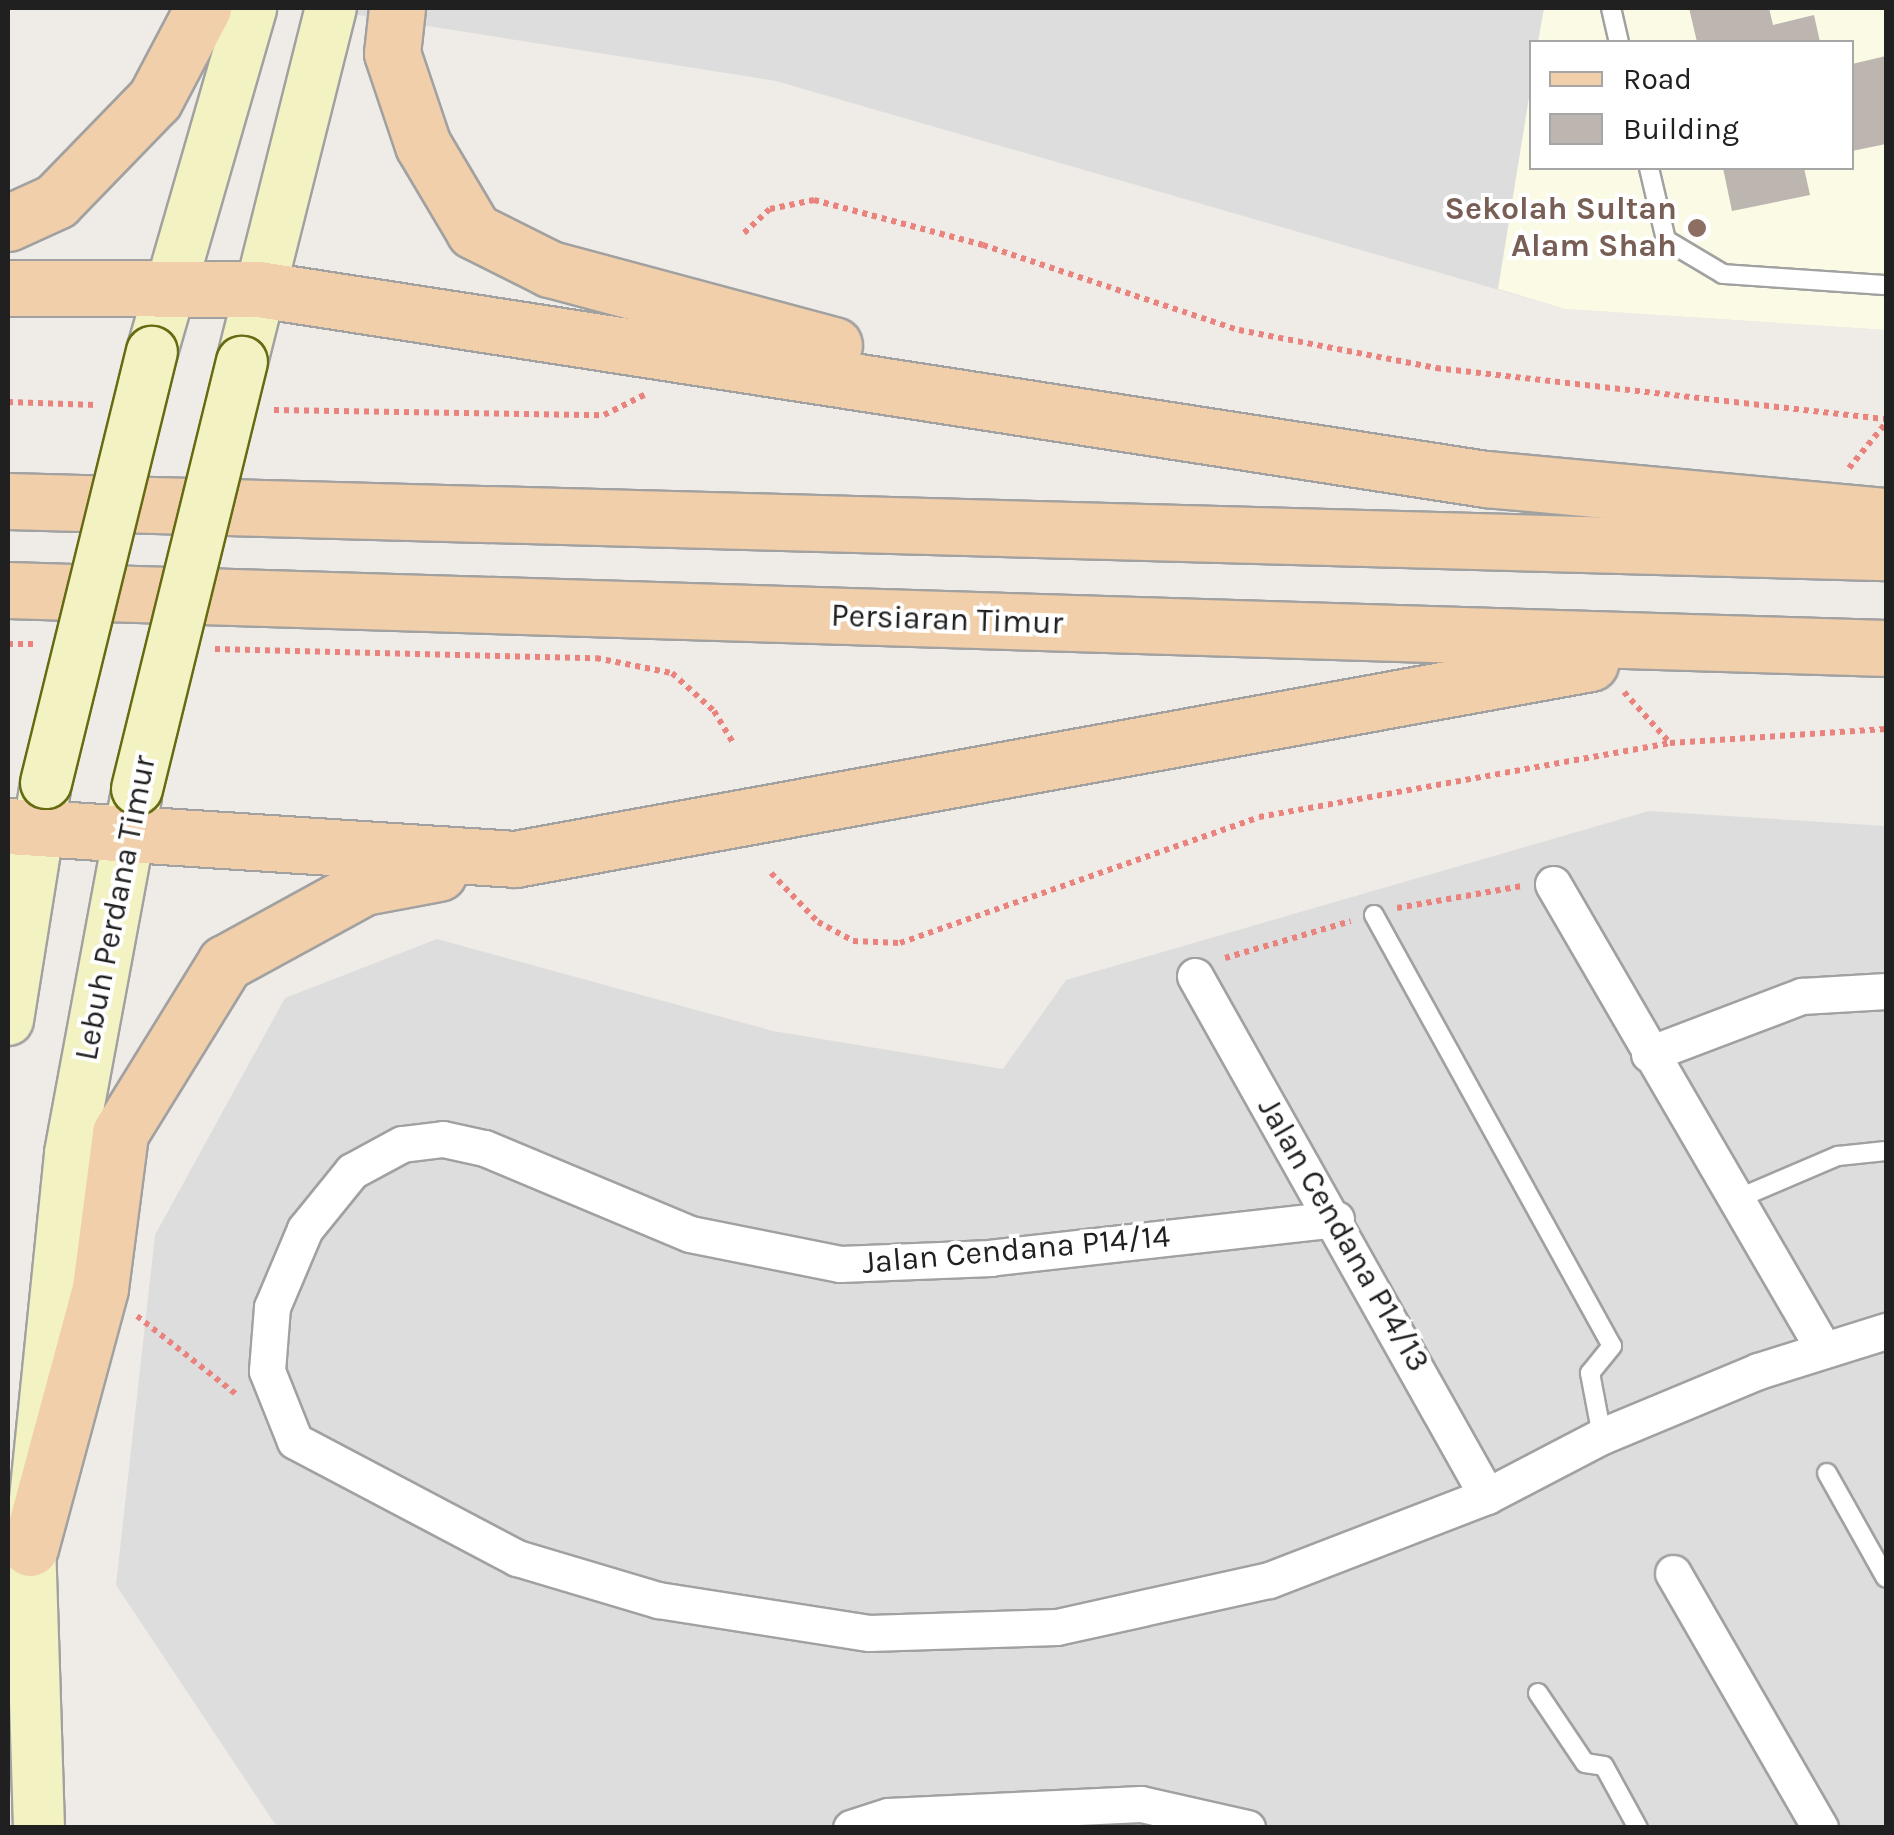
<!DOCTYPE html>
<html>
<head>
<meta charset="utf-8">
<style>
  body { margin:0 }
  #map { position:relative; width:1894px; height:1835px; overflow:hidden; background:#efece7; font-family:Karla,sans-serif }
  div>[style] { position:absolute }
  .residential>* { inset:0; background:#ddd }
  .education>* { inset:0; background:#fbfae4 }
  .building>* { inset:0; background:#bcb5b0 }
  .path>* { height:6px; margin-top:-3px; transform-origin:0; background:repeating-linear-gradient(90deg,#ea837d 0 5px,transparent 0 10px) }
  .roads { filter:drop-shadow(2px 0 #a1a1a1) drop-shadow(-2px 0 #a1a1a1) drop-shadow(0 2px #a1a1a1) drop-shadow(0 -2px #a1a1a1) }
  .lane>* { height:18px; margin:-9px; padding:0 9px; transform-origin:9px; border-radius:9px; background:#fff }
  .street>* { height:35px; margin:-17.5px; padding:0 17.5px; transform-origin:17.5px; border-radius:17.5px; background:#fff }
  .secondary>* { height:50px; margin:-25px; padding:0 25px; transform-origin:25px; border-radius:25px; background:#f2f2c2 }
  .primary>* { height:55px; margin:-27.5px; padding:0 27.5px; transform-origin:27.5px; border-radius:27.5px; background:#f1cfaa }
  .bridges { filter:drop-shadow(2px 0 #666b12) drop-shadow(-2px 0 #666b12) drop-shadow(0 2px #666b12) drop-shadow(0 -2px #666b12) }
  .secondary-bridge>* { height:50px; margin:-25px; padding:0 25px; transform-origin:25px; border-radius:25px; background:#f2f2c2 }
  .dots>* { width:28px; height:28px; translate:-50% -50%; box-sizing:border-box; border:5px solid #fff; border-radius:50% }
  span { translate:-50% -50%; white-space:nowrap; text-align:center; line-height:1.15; -webkit-text-stroke:8px #fff; paint-order:stroke }
  .education-label { font-size:32px; color:#785e54; font-weight:700 }
  .right { translate:-100% -50%; text-align:right }
  .street-label { font-size:32px; color:#202020 }
  .frame { position:absolute; inset:0; border:10px solid #202020; pointer-events:none }
  .legend { position:absolute; left:1529px; top:40px; width:325px; height:130px; box-sizing:border-box; background:#fff; border:2px solid #a6a6a6; margin:0; padding:12px 18px; list-style:none; font-size:30px; color:#202020 }
  .legend li { display:flex; align-items:center; gap:20px; height:50px }
  .legend b { width:50px; border:2px solid #a6a6a6 }
</style>
</head>
<body>
<div id="map">
  <div class="residential">
    <i style="clip-path:polygon(evenodd,313px 8px,1886px 8px,1886px 330px,1565px 309px,776px 81px,313px 8px,1532px 42px,1852px 42px,1852px 168px,1532px 168px,1532px 42px)"></i>
    <i style="clip-path:polygon(1649px 811px,1886px 826px,1886px 1827px,277px 1827px,116px 1585px,155px 1235px,285px 998px,437px 939px,773px 1031px,1003px 1069px,1066px 980px)"></i>
  </div>
  <div class="education">
    <i style="clip-path:polygon(1544px 8px,1886px 8px,1886px 330px,1565px 309px,1498px 289px,1531px 85px,1532px 168px,1852px 168px,1852px 42px,1538px 42px)"></i>
  </div>
  <div class="building">
    <i style="clip-path:polygon(1689px 8px,1769px 8px,1773px 25px,1814px 15px,1820px 42px,1697px 42px)"></i>
    <i style="clip-path:polygon(1886px 56px,1886px 144px,1852px 151px,1852px 64px)"></i>
    <i style="clip-path:polygon(1723px 168px,1804px 168px,1810px 195px,1732px 211px)"></i>
  </div>
  <div class="path">
    <i style="left:744px;top:233px;width:35px;rotate:-43deg"></i>
    <i style="left:770px;top:209px;width:45px;rotate:-11.6deg"></i>
    <i style="left:814px;top:200px;width:175px;rotate:14.9deg"></i>
    <i style="left:983px;top:245px;width:270px;rotate:18.4deg"></i>
    <i style="left:1239px;top:330px;width:201px;rotate:10.9deg"></i>
    <i style="left:1436px;top:368px;width:453px;rotate:6.5deg"></i>
    <i style="left:8px;top:402px;width:88px;rotate:2deg"></i>
    <i style="left:274px;top:410px;width:330px;rotate:0.9deg"></i>
    <i style="left:604px;top:415px;width:47px;rotate:-26.6deg"></i>
    <i style="left:1849px;top:468px;width:58px;rotate:-50.6deg"></i>
    <i style="left:8px;top:644px;width:30px"></i>
    <i style="left:215px;top:649px;width:381px;rotate:1.4deg"></i>
    <i style="left:596px;top:658px;width:77px;rotate:11.2deg"></i>
    <i style="left:672px;top:673px;width:57px;rotate:42.1deg"></i>
    <i style="left:714px;top:711px;width:39px;rotate:59deg"></i>
    <i style="left:1624px;top:692px;width:67px;rotate:48deg"></i>
    <i style="left:771px;top:873px;width:68px;rotate:46.2deg"></i>
    <i style="left:818px;top:922px;width:40px;rotate:28deg"></i>
    <i style="left:853px;top:941px;width:47px;rotate:2.4deg"></i>
    <i style="left:900px;top:943px;width:380px;rotate:-19.3deg"></i>
    <i style="left:1259px;top:817px;width:418px;rotate:-10.2deg"></i>
    <i style="left:1670px;top:743px;width:216px;rotate:-3.7deg"></i>
    <i style="left:1397px;top:908px;width:127px;rotate:-10deg"></i>
    <i style="left:1225px;top:958px;width:131px;rotate:-16.4deg"></i>
    <i style="left:137px;top:1316px;width:127px;rotate:38.3deg"></i>
  </div>
  <div class="roads">
    <div class="lane">
      <i style="left:1611px;top:8px;width:35px;rotate:77deg"></i>
      <i style="left:1649px;top:168px;width:74px;rotate:76.7deg"></i>
      <i style="left:1666px;top:240px;width:66px;rotate:30.8deg"></i>
      <i style="left:1723px;top:274px;width:163px;rotate:3.9deg"></i>
      <i style="left:1374px;top:915px;width:492px;rotate:61.1deg"></i>
      <i style="left:1612px;top:1346px;width:35px;rotate:129deg"></i>
      <i style="left:1590px;top:1373px;width:64px;rotate:79.2deg"></i>
      <i style="left:1737px;top:1199px;width:110px;rotate:-23.1deg"></i>
      <i style="left:1838px;top:1156px;width:48px;rotate:-5.9deg"></i>
      <i style="left:1827px;top:1473px;width:120px;rotate:60.7deg"></i>
      <i style="left:1538px;top:1693px;width:84px;rotate:56.1deg"></i>
      <i style="left:1585px;top:1763px;width:19px;rotate:9deg"></i>
      <i style="left:1604px;top:1766px;width:71px;rotate:61.3deg"></i>
    </div>
    <div class="street">
      <i style="left:1553px;top:884px;width:539px;rotate:59.82deg"></i>
      <i style="left:1195px;top:976px;width:596px;rotate:60.68deg"></i>
      <i style="left:1649px;top:1054px;width:164px;rotate:-20.8deg"></i>
      <i style="left:1802px;top:996px;width:84px;rotate:-3.4deg"></i>
      <i style="left:1336px;top:1219px;width:347px;rotate:173.6deg"></i>
      <i style="left:991px;top:1258px;width:151px;rotate:177.7deg"></i>
      <i style="left:840px;top:1264px;width:153px;rotate:-168.7deg"></i>
      <i style="left:690px;top:1234px;width:223px;rotate:-157.3deg"></i>
      <i style="left:484px;top:1148px;width:42px;rotate:-167.6deg"></i>
      <i style="left:443px;top:1139px;width:41px;rotate:173deg"></i>
      <i style="left:402px;top:1144px;width:57px;rotate:151.6deg"></i>
      <i style="left:352px;top:1171px;width:75px;rotate:129deg"></i>
      <i style="left:305px;top:1229px;width:85px;rotate:112.9deg"></i>
      <i style="left:272px;top:1307px;width:64px;rotate:94.5deg"></i>
      <i style="left:267px;top:1371px;width:75px;rotate:68.2deg"></i>
      <i style="left:295px;top:1441px;width:251px;rotate:27.8deg"></i>
      <i style="left:517px;top:1558px;width:147px;rotate:16.6deg"></i>
      <i style="left:658px;top:1600px;width:214px;rotate:8.9deg"></i>
      <i style="left:869px;top:1633px;width:188px;rotate:-1.8deg"></i>
      <i style="left:1057px;top:1627px;width:217px;rotate:-12.5deg"></i>
      <i style="left:1269px;top:1580px;width:234px;rotate:-21.1deg"></i>
      <i style="left:1487px;top:1496px;width:130px;rotate:-27.6deg"></i>
      <i style="left:1602px;top:1436px;width:169px;rotate:-22.6deg"></i>
      <i style="left:1758px;top:1371px;width:134px;rotate:-17.4deg"></i>
      <i style="left:1673px;top:1573px;width:294px;rotate:60deg"></i>
      <i style="left:851px;top:1828px;width:39px;rotate:-18deg"></i>
      <i style="left:888px;top:1816px;width:253px;rotate:-2.7deg"></i>
      <i style="left:1141px;top:1804px;width:109px;rotate:12.8deg"></i>
    </div>
    <div class="secondary">
      <i style="left:152px;top:352px;width:358px;rotate:-73.9deg"></i>
      <i style="left:242px;top:362px;width:365px;rotate:-75.9deg"></i>
      <i style="left:8px;top:1020px;width:235px;rotate:-80.9deg"></i>
      <i style="left:39px;top:1828px;width:280px;rotate:-91.8deg"></i>
      <i style="left:30px;top:1548px;width:397px;rotate:-84.2deg"></i>
      <i style="left:70px;top:1153px;width:363px;rotate:-79.5deg"></i>
    </div>
    <div class="primary">
      <i style="left:397px;top:8px;width:45px;rotate:96.3deg"></i>
      <i style="left:392px;top:53px;width:97px;rotate:71.4deg"></i>
      <i style="left:423px;top:145px;width:100px;rotate:59.3deg"></i>
      <i style="left:474px;top:231px;width:85px;rotate:26.6deg"></i>
      <i style="left:550px;top:269px;width:294px;rotate:15deg"></i>
      <i style="left:8px;top:223px;width:53px;rotate:-24.6deg"></i>
      <i style="left:56px;top:201px;width:142px;rotate:-45.9deg"></i>
      <i style="left:155px;top:99px;width:103px;rotate:-62.2deg"></i>
      <i style="left:8px;top:288px;width:250px;rotate:0.2deg"></i>
      <i style="left:258px;top:289px;width:1243px;rotate:8.8deg"></i>
      <i style="left:1486px;top:479px;width:402px;rotate:5.3deg"></i>
      <i style="left:8px;top:501px;width:1879px;rotate:1.56deg"></i>
      <i style="left:8px;top:590px;width:1879px;rotate:1.77deg"></i>
      <i style="left:8px;top:826px;width:508px;rotate:3.72deg"></i>
      <i style="left:515px;top:859px;width:1093px;rotate:-10.33deg"></i>
      <i style="left:30px;top:1548px;width:269px;rotate:-74.9deg"></i>
      <i style="left:100px;top:1288px;width:156px;rotate:-82.6deg"></i>
      <i style="left:120px;top:1133px;width:200px;rotate:-58.3deg"></i>
      <i style="left:225px;top:963px;width:158px;rotate:-28.7deg"></i>
      <i style="left:364px;top:887px;width:76px;rotate:-10.6deg"></i>
    </div>
  </div>
  <div class="bridges">
    <div class="secondary-bridge">
      <i style="left:46px;top:783px;width:444px;rotate:-76.2deg"></i>
      <i style="left:137px;top:789px;width:440px;rotate:-76.2deg"></i>
    </div>
  </div>
  <div class="dots">
    <i style="left:1697px;top:228px;background:#8d6e63"></i>
  </div>
  <div class="education-label">
    <span class="right" style="left:1677px;top:228px">Sekolah Sultan<br>Alam Shah</span>
  </div>
  <div class="street-label">
    <span style="left:947px;top:620px;rotate:2deg">Persiaran Timur</span>
    <span style="left:116px;top:908px;rotate:-79deg">Lebuh Perdana Timur</span>
    <span style="left:1343px;top:1235px;rotate:60deg">Jalan Cendana P14/13</span>
    <span style="left:1016px;top:1250px;rotate:-5deg">Jalan Cendana P14/14</span>
  </div>
  <div class="frame"></div>
  <ul class="legend">
  <li><b style="height:12px;background:#f1cfaa"></b>Road</li>
  <li><b style="height:28px;background:#bcb5b0"></b>Building</li>
  </ul>
</div>
</body>
</html>
